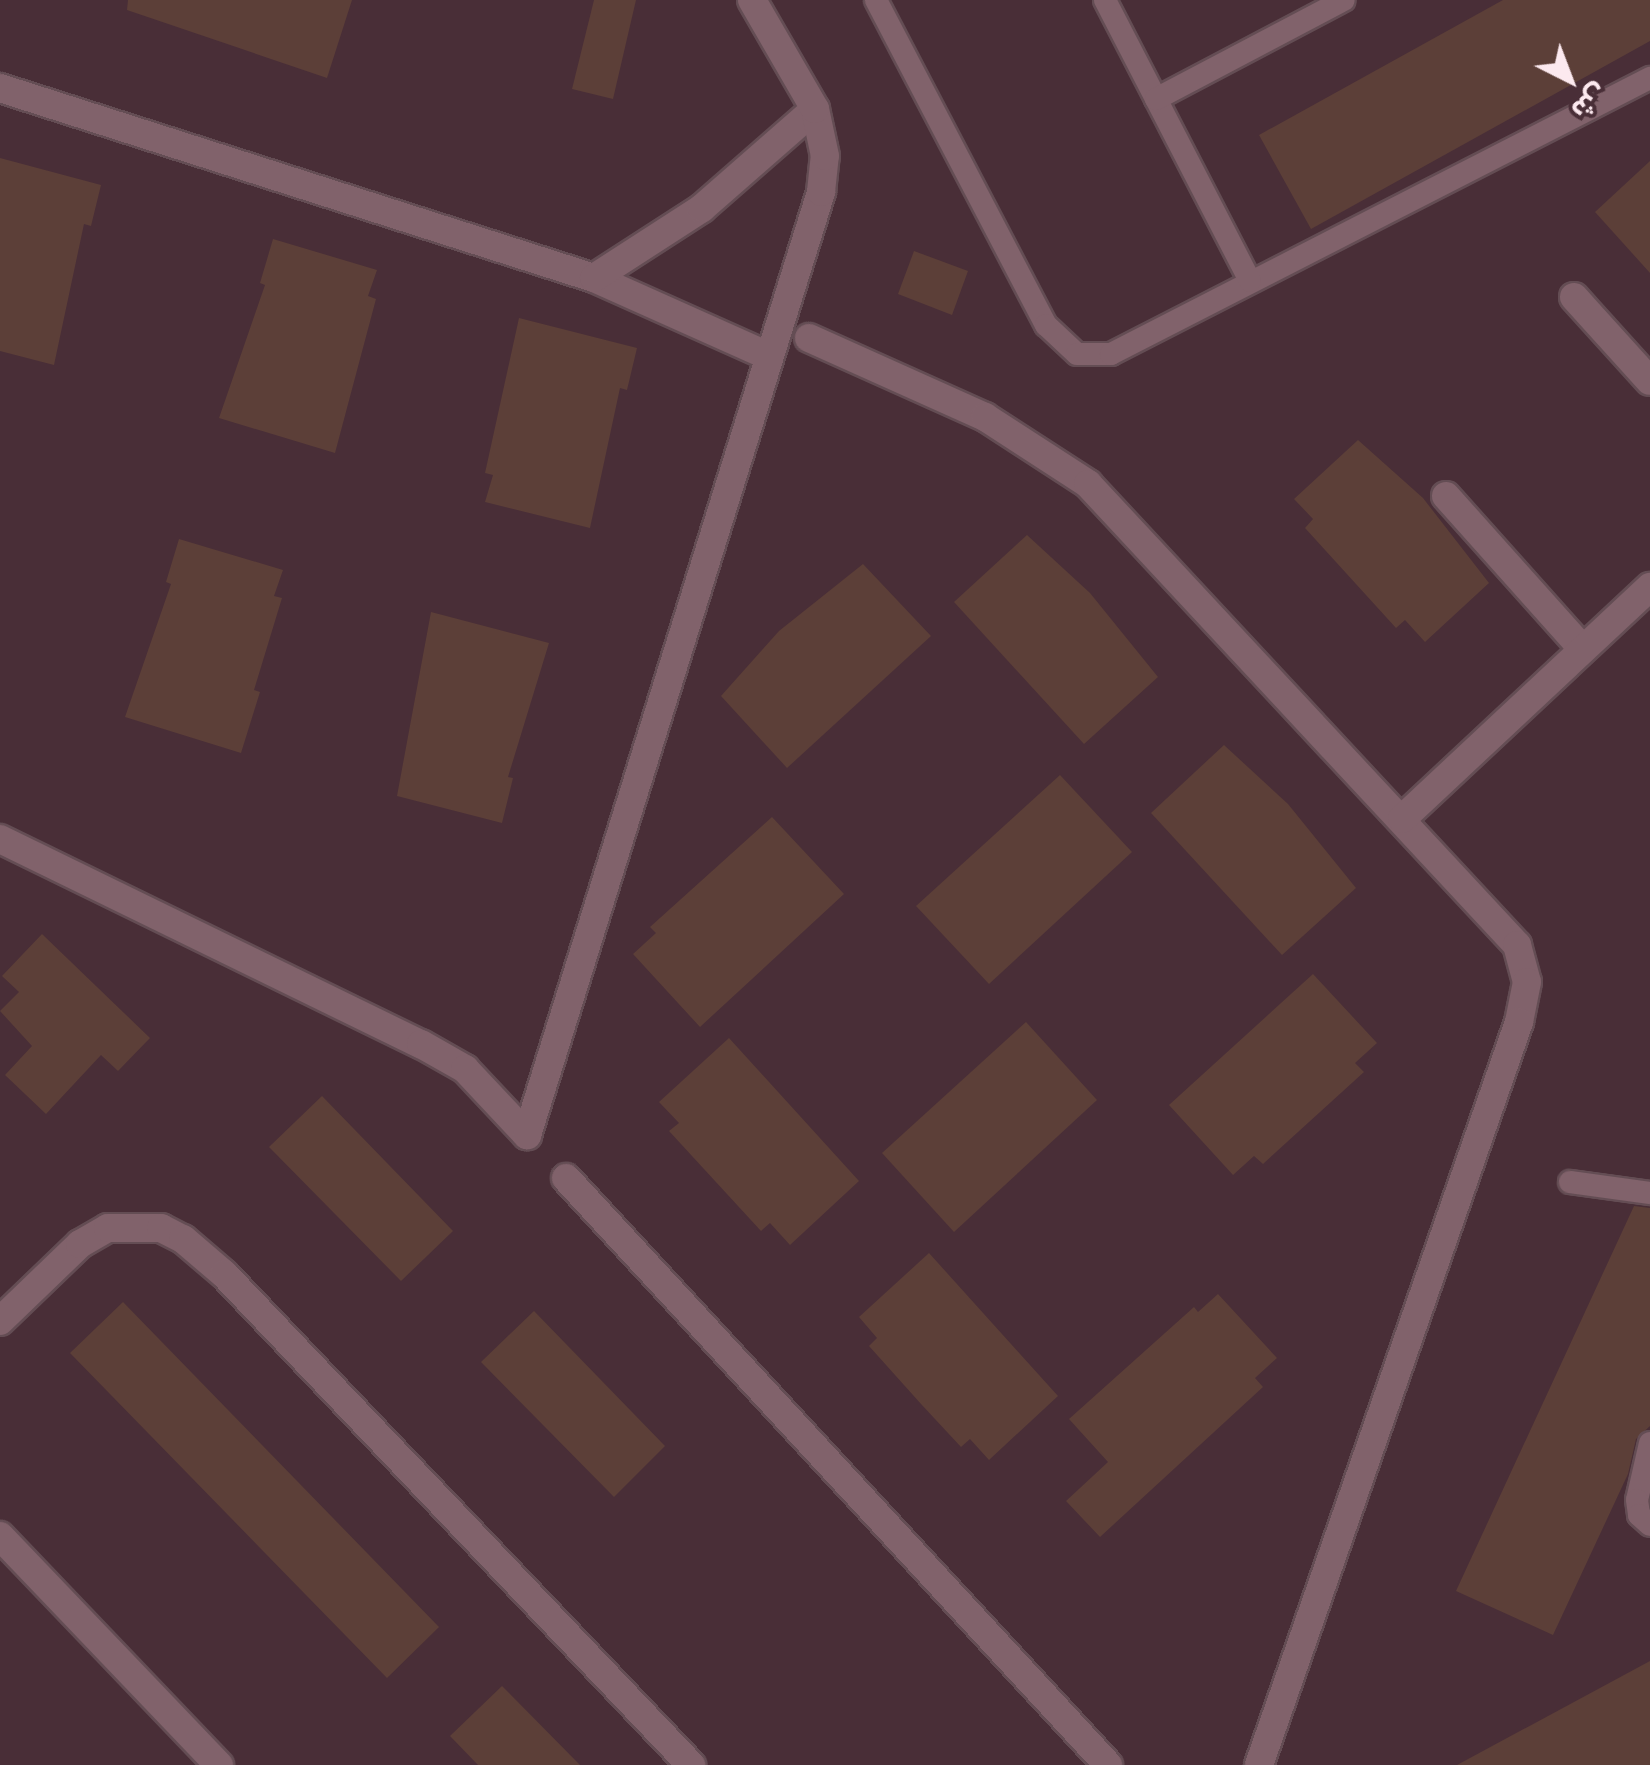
<!DOCTYPE html>
<html>
<head>
<meta charset="utf-8">
<style>
  body { margin:0 }
  #map { position:relative; width:1650px; height:1765px; overflow:hidden; background:#492e37; font-family:"PT Serif","Noto Sans Arabic",serif }
  div>[style] { position:absolute }
  .building>* { inset:0; background:#5c3f38 }
  .roads { filter:drop-shadow(2px 0 #644d54) drop-shadow(-2px 0 #644d54) drop-shadow(0 2px #644d54) drop-shadow(0 -2px #644d54) }
  .service>* { height:22px; margin:-11px; padding:0 11px; transform-origin:11px; border-radius:11px; background:#81626b }
  .minor>* { height:28px; margin:-14px; padding:0 14px; transform-origin:14px; border-radius:14px; background:#81626b }
  span { translate:-50% -50%; white-space:nowrap; text-align:center; line-height:1.15; -webkit-text-stroke:9px #492e37; paint-order:stroke }
  .north { position:absolute; left:1520px; top:30px; width:100px; height:100px; -webkit-text-stroke:8px #492e37; paint-order:stroke; rotate:138deg; font-size:28px; font-weight:700; line-height:40px; text-align:center; color:#fce9ef }
  .north::after { content:''; display:block; margin:auto; width:35px; height:45px; background:#fce9ef; clip-path:polygon(50% 0,100% 100%,50% 72%,0 100%) }
</style>
</head>
<body>
<div id="map">
  <div class="building">
    <i style="clip-path:polygon(128px 0,352px 0,327px 78px,127px 10px)"></i>
    <i style="clip-path:polygon(594px 0,636px 0,613px 99px,572px 89px)"></i>
    <i style="clip-path:polygon(1503px 0,1650px 0,1650px 41px,1311px 229px,1259px 135px)"></i>
    <i style="clip-path:polygon(0 158px,101px 185px,91px 226px,84px 224px,54px 365px,0 351px)"></i>
    <i style="clip-path:polygon(1650px 161px,1650px 273px,1595px 212px)"></i>
    <i style="clip-path:polygon(273px 239px,377px 270px,368px 296px,376px 299px,335px 453px,219px 418px,265px 285px,260px 283px)"></i>
    <i style="clip-path:polygon(914px 251px,968px 271px,952px 315px,898px 294px)"></i>
    <i style="clip-path:polygon(519px 318px,637px 348px,627px 390px,620px 388px,590px 528px,485px 502px,493px 475px,485px 473px)"></i>
    <i style="clip-path:polygon(1358px 440px,1423px 498px,1489px 583px,1425px 642px,1405px 620px,1396px 628px,1305px 528px,1313px 519px,1294px 499px)"></i>
    <i style="clip-path:polygon(1027px 535px,1090px 593px,1158px 677px,1084px 744px,954px 602px)"></i>
    <i style="clip-path:polygon(179px 539px,283px 570px,274px 596px,282px 598px,254px 690px,260px 692px,241px 753px,125px 717px,171px 584px,166px 582px)"></i>
    <i style="clip-path:polygon(863px 564px,931px 636px,787px 768px,721px 696px,779px 631px)"></i>
    <i style="clip-path:polygon(431px 612px,549px 643px,508px 777px,513px 778px,502px 823px,397px 796px)"></i>
    <i style="clip-path:polygon(1224px 745px,1288px 804px,1356px 888px,1282px 955px,1151px 813px)"></i>
    <i style="clip-path:polygon(1060px 775px,1132px 852px,989px 984px,916px 906px)"></i>
    <i style="clip-path:polygon(772px 817px,844px 894px,700px 1027px,633px 954px,656px 933px,650px 927px)"></i>
    <i style="clip-path:polygon(42px 934px,150px 1038px,118px 1071px,101px 1055px,46px 1114px,5px 1075px,32px 1046px,0 1011px,19px 992px,2px 976px)"></i>
    <i style="clip-path:polygon(1313px 974px,1377px 1043px,1355px 1063px,1364px 1072px,1263px 1164px,1254px 1156px,1233px 1175px,1169px 1105px)"></i>
    <i style="clip-path:polygon(1026px 1022px,1097px 1100px,954px 1232px,882px 1153px)"></i>
    <i style="clip-path:polygon(729px 1038px,859px 1181px,790px 1245px,770px 1223px,761px 1231px,669px 1131px,679px 1123px,659px 1102px)"></i>
    <i style="clip-path:polygon(322px 1096px,453px 1231px,401px 1281px,269px 1147px)"></i>
    <i style="clip-path:polygon(1634px 1206px,1650px 1208px,1650px 1426px,1636px 1439px,1628px 1474px,1553px 1635px,1456px 1591px)"></i>
    <i style="clip-path:polygon(929px 1253px,1058px 1396px,989px 1460px,970px 1439px,961px 1447px,921px 1404px,869px 1346px,877px 1338px,859px 1317px)"></i>
    <i style="clip-path:polygon(1218px 1294px,1277px 1358px,1255px 1378px,1263px 1387px,1100px 1537px,1066px 1501px,1108px 1462px,1069px 1419px,1194px 1307px,1198px 1312px)"></i>
    <i style="clip-path:polygon(123px 1302px,439px 1627px,387px 1678px,70px 1353px)"></i>
    <i style="clip-path:polygon(534px 1311px,665px 1446px,614px 1497px,481px 1362px)"></i>
    <i style="clip-path:polygon(1650px 1661px,1650px 1765px,1457px 1765px)"></i>
    <i style="clip-path:polygon(502px 1686px,580px 1765px,478px 1765px,450px 1736px)"></i>
  </div>
  <div class="roads">
    <div class="service">
      <i style="left:876px;top:0;width:367px;rotate:62.4deg"></i>
      <i style="left:1046px;top:325px;width:42px;rotate:43.1deg"></i>
      <i style="left:1077px;top:354px;width:34px"></i>
      <i style="left:1111px;top:354px;width:606px;rotate:-27.12deg"></i>
      <i style="left:1105px;top:0;width:316px;rotate:62.7deg"></i>
      <i style="left:1156px;top:99px;width:212px;rotate:-27.8deg"></i>
      <i style="left:1570px;top:1182px;width:81px;rotate:7.8deg"></i>
      <i style="left:1650px;top:1443px;width:58px;rotate:102.8deg"></i>
      <i style="left:1637px;top:1500px;width:15px;rotate:82deg"></i>
      <i style="left:1639px;top:1515px;width:15px;rotate:42deg"></i>
    </div>
    <div class="minor">
      <i style="left:0;top:88px;width:624px;rotate:17.74deg"></i>
      <i style="left:594px;top:278px;width:188px;rotate:24.1deg"></i>
      <i style="left:594px;top:278px;width:129px;rotate:-32.9deg"></i>
      <i style="left:702px;top:208px;width:150px;rotate:-41.2deg"></i>
      <i style="left:1574px;top:297px;width:113px;rotate:47.9deg"></i>
      <i style="left:809px;top:338px;width:193px;rotate:24.2deg"></i>
      <i style="left:985px;top:417px;width:123px;rotate:33deg"></i>
      <i style="left:1088px;top:484px;width:630px;rotate:47.06deg"></i>
      <i style="left:1517px;top:945px;width:38px;rotate:75deg"></i>
      <i style="left:1527px;top:982px;width:41px;rotate:101.3deg"></i>
      <i style="left:1519px;top:1022px;width:787px;rotate:109.29deg"></i>
      <i style="left:1446px;top:496px;width:204px;rotate:48.2deg"></i>
      <i style="left:1402px;top:819px;width:340px;rotate:-43.1deg"></i>
      <i style="left:0;top:839px;width:468px;rotate:26deg"></i>
      <i style="left:421px;top:1044px;width:51px;rotate:29.6deg"></i>
      <i style="left:465px;top:1069px;width:91px;rotate:46.8deg"></i>
      <i style="left:527px;top:1135px;width:988px;rotate:-72.68deg"></i>
      <i style="left:821px;top:192px;width:36px;rotate:-84deg"></i>
      <i style="left:825px;top:156px;width:48px;rotate:-102deg"></i>
      <i style="left:815px;top:109px;width:126px;rotate:-120deg"></i>
      <i style="left:566px;top:1178px;width:799px;rotate:47.28deg"></i>
      <i style="left:0;top:1321px;width:111px;rotate:-43.9deg"></i>
      <i style="left:80px;top:1244px;width:32px;rotate:-30deg"></i>
      <i style="left:108px;top:1228px;width:53px"></i>
      <i style="left:161px;top:1228px;width:25px;rotate:27deg"></i>
      <i style="left:183px;top:1239px;width:54px;rotate:40.5deg"></i>
      <i style="left:224px;top:1274px;width:678px;rotate:46.44deg"></i>
      <i style="left:0;top:1536px;width:317px;rotate:46.3deg"></i>
    </div>
  </div>
  <div class="north">ش</div>
</div>
</body>
</html>
